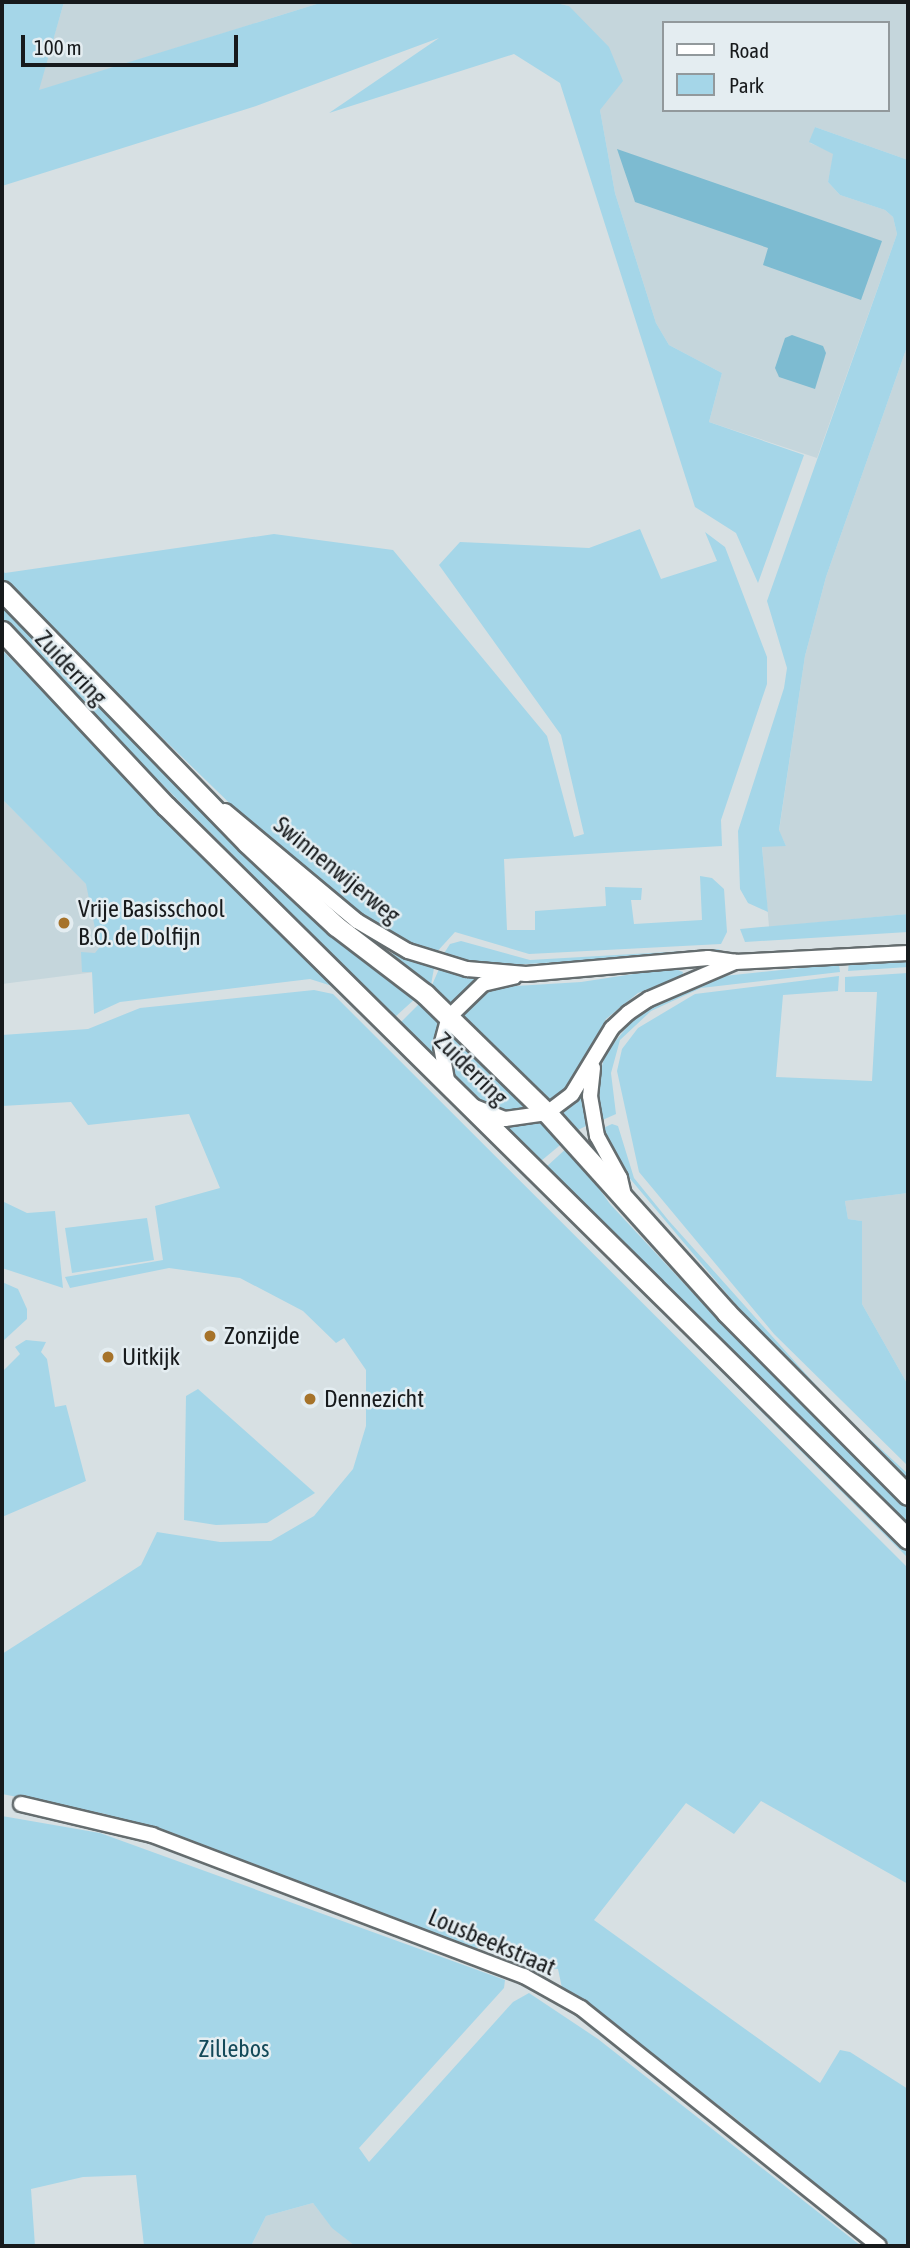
<!DOCTYPE html>
<html>
<head>
<meta charset="utf-8">
<style>
  body { margin:0 }
  #map { position:relative; width:910px; height:2248px; overflow:hidden; background:#d7e0e3; font-family:"Asap Condensed",sans-serif }
  div>[style] { position:absolute }
  .built>* { inset:0; background:#c5d6dc }
  .green>* { inset:0; background:#a5d6e8 }
  .water>* { inset:0; background:#7dbbd1 }
  .roads { filter:drop-shadow(2px 0 #656d6f) drop-shadow(-2px 0 #656d6f) drop-shadow(0 2px #656d6f) drop-shadow(0 -2px #656d6f) }
  .minor>* { height:14px; margin:-7px; padding:0 7px; transform-origin:7px; border-radius:7px; background:#fff }
  .secondary>* { height:19px; margin:-9.5px; padding:0 9.5px; transform-origin:9.5px; border-radius:9.5px; background:#fff }
  .dots>* { width:19px; height:19px; translate:-50% -50%; box-sizing:border-box; border:4px solid #e4edf1; border-radius:50% }
  span { translate:-50% -50%; white-space:nowrap; text-align:center; line-height:1.15; -webkit-text-stroke:5px #e4edf1; paint-order:stroke }
  .street-label { font-size:24px; color:#171a1c }
  .poi-label { font-size:24px; color:#171a1c }
  .left { translate:0 -50%; text-align:left }
  .park-label { font-size:24px; color:#134959 }
  .frame { position:absolute; inset:0; border:4px solid #171a1c; pointer-events:none }
  .legend { position:absolute; left:662px; top:21px; width:228px; height:91px; box-sizing:border-box; background:#e4edf1; border:2px solid #92999c; margin:0; padding:9px 12px; list-style:none; font-size:21px; color:#171a1c }
  .legend li { display:flex; align-items:center; gap:14px; height:35px }
  .legend b { width:35px; border:2px solid #92999c }
  .scale { position:absolute; left:21px; top:35px; width:217px; height:32px; box-sizing:border-box; border:4px solid #171a1c; border-top:0; padding-left:9px; font-size:21px; line-height:24px; white-space:nowrap; color:#171a1c; -webkit-text-stroke:5px #e4edf1; paint-order:stroke }
</style>
</head>
<body>
<div id="map">
  <div class="built">
    <i style="clip-path:polygon(64px 2px,323px 2px,38px 91px)"></i>
    <i style="clip-path:polygon(evenodd,552px 2px,908px 2px,908px 160px,815px 127px,810px 143px,834px 153px,828px 182px,840px 195px,885px 210px,893px 217px,897px 234px,817px 458px,709px 422px,722px 373px,669px 345px,656px 323px,615px 193px,600px 110px,569px 6px,552px 2px,663px 23px,887px 23px,887px 110px,663px 110px,663px 23px)"></i>
    <i style="clip-path:polygon(908px 344px,908px 914px,769px 927px,762px 846px,786px 846px,779px 831px,805px 656px,826px 577px)"></i>
    <i style="clip-path:polygon(2px 799px,165px 963px,2px 984px)"></i>
    <i style="clip-path:polygon(908px 1193px,908px 1385px,862px 1304px,862px 1221px,848px 1219px,845px 1201px)"></i>
    <i style="clip-path:polygon(313px 2203px,332px 2227px,355px 2246px,251px 2246px,266px 2216px)"></i>
  </div>
  <div class="green">
    <i style="clip-path:polygon(2px 2px,64px 2px,39px 90px,323px 2px,552px 2px,569px 6px,609px 47px,623px 81px,600px 110px,615px 193px,656px 323px,669px 345px,722px 373px,709px 422px,804px 455px,758px 583px,736px 533px,695px 507px,560px 83px,514px 54px,329px 113px,439px 38px,253px 107px,2px 186px)"></i>
    <i style="clip-path:polygon(815px 127px,908px 160px,908px 344px,826px 577px,805px 656px,779px 830px,786px 846px,762px 847px,768px 912px,748px 903px,740px 889px,738px 831px,784px 688px,787px 668px,767px 601px,897px 234px,893px 217px,885px 210px,840px 195px,828px 182px,833px 154px,809px 142px)"></i>
    <i style="clip-path:polygon(640px 529px,661px 579px,717px 561px,705px 532px,725px 547px,767px 657px,767px 684px,721px 820px,722px 846px,504px 859px,507px 930px,535px 930px,535px 911px,606px 906px,605px 887px,642px 888px,641px 900px,631px 900px,634px 924px,702px 920px,700px 876px,712px 878px,724px 889px,727px 932px,721px 944px,529px 954px,455px 932px,434px 955px,413px 948px,359px 917px,252px 825px,2px 582px,2px 570px,5px 573px,274px 534px,393px 550px,547px 736px,574px 837px,584px 834px,561px 735px,439px 565px,460px 542px,589px 548px)"></i>
    <i style="clip-path:polygon(2px 607px,120px 723px,417px 997px,395px 1017px,2px 624px)"></i>
    <i style="clip-path:polygon(2px 650px,384px 1029px,380px 1032px,332px 986px,310px 979px,120px 1002px,94px 1014px,92px 972px,82px 972px,81px 952px,95px 953px,99px 948px,86px 884px,2px 799px)"></i>
    <i style="clip-path:polygon(908px 914px,908px 932px,745px 942px,740px 929px)"></i>
    <i style="clip-path:polygon(461px 941px,530px 960px,720px 949px,714px 953px,510px 965px,441px 958px,450px 944px)"></i>
    <i style="clip-path:polygon(394px 952px,434px 968px,431px 985px,426px 989px,390px 956px)"></i>
    <i style="clip-path:polygon(908px 961px,908px 967px,848px 971px,849px 962px)"></i>
    <i style="clip-path:polygon(839px 964px,840px 972px,701px 988px,651px 1011px,620px 1040px,611px 1073px,616px 1114px,598px 1122px,595px 1094px,605px 1054px,639px 1012px,664px 997px,724px 976px)"></i>
    <i style="clip-path:polygon(673px 968px,683px 972px,682px 977px,638px 993px,606px 1019px,565px 1094px,547px 1107px,456px 1018px,480px 993px,499px 987px,581px 982px)"></i>
    <i style="clip-path:polygon(439px 969px,478px 979px,446px 1008px,429px 992px)"></i>
    <i style="clip-path:polygon(908px 973px,908px 1193px,845px 1201px,848px 1219px,862px 1221px,862px 1304px,908px 1385px,908px 1466px,774px 1334px,639px 1172px,617px 1071px,622px 1049px,638px 1028px,695px 994px,839px 976px,838px 991px,783px 995px,776px 1077px,872px 1081px,877px 992px,845px 992px,845px 977px)"></i>
    <i style="clip-path:polygon(314px 990px,333px 994px,908px 1568px,908px 1884px,761px 1801px,734px 1834px,686px 1803px,594px 1920px,820px 2083px,840px 2050px,850px 2052px,908px 2089px,908px 2246px,892px 2246px,730px 2114px,562px 1988px,558px 1969px,545px 1968px,495px 1944px,472px 1949px,105px 1814px,2px 1794px,2px 1654px,141px 1565px,157px 1532px,220px 1542px,271px 1541px,314px 1516px,353px 1469px,366px 1426px,366px 1370px,344px 1338px,336px 1343px,303px 1311px,240px 1278px,169px 1268px,70px 1288px,65px 1277px,163px 1260px,155px 1206px,220px 1188px,189px 1114px,88px 1125px,71px 1102px,2px 1106px,2px 1035px,88px 1029px,140px 1008px)"></i>
    <i style="clip-path:polygon(422px 1001px,444px 1019px,435px 1042px,436px 1059px,400px 1023px)"></i>
    <i style="clip-path:polygon(450px 1025px,536px 1110px,509px 1111px,483px 1101px,459px 1081px,448px 1063px)"></i>
    <i style="clip-path:polygon(584px 1094px,588px 1125px,572px 1133px,555px 1113px)"></i>
    <i style="clip-path:polygon(544px 1119px,565px 1141px,541px 1161px,503px 1125px)"></i>
    <i style="clip-path:polygon(612px 1124px,618px 1126px,634px 1178px,669px 1221px,865px 1440px,869px 1438px,908px 1474px,908px 1483px,769px 1344px,616px 1162px,599px 1130px)"></i>
    <i style="clip-path:polygon(569px 1146px,610px 1204px,730px 1333px,908px 1508px,908px 1529px,545px 1168px)"></i>
    <i style="clip-path:polygon(534px 1179px,908px 1550px,908px 1558px,531px 1182px)"></i>
    <i style="clip-path:polygon(2px 1201px,27px 1213px,55px 1211px,63px 1288px,2px 1268px)"></i>
    <i style="clip-path:polygon(147px 1218px,154px 1260px,72px 1273px,65px 1228px)"></i>
    <i style="clip-path:polygon(2px 1282px,18px 1289px,27px 1309px,27px 1319px,2px 1342px)"></i>
    <i style="clip-path:polygon(26px 1340px,46px 1342px,41px 1352px,47px 1359px,55px 1407px,66px 1405px,86px 1481px,2px 1517px,2px 1372px,20px 1354px,15px 1347px)"></i>
    <i style="clip-path:polygon(198px 1389px,315px 1493px,267px 1523px,216px 1525px,184px 1520px,186px 1396px)"></i>
    <i style="clip-path:polygon(2px 1816px,100px 1833px,505px 1980px,504px 1988px,359px 2148px,369px 2162px,513px 2002px,529px 1993px,598px 2039px,861px 2246px,355px 2246px,332px 2228px,313px 2203px,266px 2216px,251px 2246px,144px 2246px,136px 2175px,83px 2177px,31px 2189px,35px 2246px,2px 2246px)"></i>
  </div>
  <div class="water">
    <i style="clip-path:polygon(617px 149px,882px 241px,861px 300px,763px 265px,768px 248px,635px 202px)"></i>
    <i style="clip-path:polygon(792px 335px,823px 346px,826px 353px,815px 389px,779px 377px,775px 368px,785px 338px)"></i>
  </div>
  <div class="roads">
    <div class="minor">
      <i style="left:225px;top:811px;width:172px;rotate:39.8deg"></i>
      <i style="left:357px;top:921px;width:59px;rotate:30.5deg"></i>
      <i style="left:408px;top:951px;width:62px;rotate:17deg"></i>
      <i style="left:467px;top:969px;width:59px;rotate:4.8deg"></i>
      <i style="left:526px;top:974px;width:183px;rotate:-5deg"></i>
      <i style="left:708px;top:958px;width:27px;rotate:8deg"></i>
      <i style="left:735px;top:962px;width:173px;rotate:-3deg"></i>
      <i style="left:593px;top:1068px;width:28px;rotate:96deg"></i>
      <i style="left:590px;top:1096px;width:41px;rotate:80.1deg"></i>
      <i style="left:597px;top:1136px;width:48px;rotate:61.3deg"></i>
      <i style="left:620px;top:1178px;width:18px;rotate:77deg"></i>
      <i style="left:447px;top:1080px;width:35px;rotate:-100deg"></i>
      <i style="left:441px;top:1046px;width:30px;rotate:-75deg"></i>
      <i style="left:449px;top:1017px;width:47px;rotate:-44.1deg"></i>
      <i style="left:483px;top:984px;width:32px;rotate:-13deg"></i>
      <i style="left:475px;top:1107px;width:32px;rotate:22deg"></i>
      <i style="left:505px;top:1119px;width:42px;rotate:-8.1deg"></i>
      <i style="left:547px;top:1113px;width:31px;rotate:-37deg"></i>
      <i style="left:572px;top:1094px;width:77px;rotate:-58.8deg"></i>
      <i style="left:612px;top:1028px;width:22px;rotate:-43deg"></i>
      <i style="left:628px;top:1013px;width:25px;rotate:-34deg"></i>
      <i style="left:649px;top:999px;width:94px;rotate:-23.3deg"></i>
      <i style="left:21px;top:1804px;width:135px;rotate:13.3deg"></i>
      <i style="left:152px;top:1835px;width:398px;rotate:20.8deg"></i>
      <i style="left:524px;top:1976px;width:65px;rotate:29.3deg"></i>
      <i style="left:581px;top:2008px;width:381px;rotate:38.6deg"></i>
    </div>
    <div class="secondary">
      <i style="left:2px;top:591px;width:351px;rotate:45.8deg"></i>
      <i style="left:247px;top:843px;width:122px;rotate:43deg"></i>
      <i style="left:336px;top:926px;width:112px;rotate:37.4deg"></i>
      <i style="left:425px;top:994px;width:170px;rotate:44.3deg"></i>
      <i style="left:547px;top:1113px;width:268px;rotate:48deg"></i>
      <i style="left:726px;top:1312px;width:258px;rotate:45.2deg"></i>
      <i style="left:2px;top:631px;width:240px;rotate:46.9deg"></i>
      <i style="left:166px;top:806px;width:1043px;rotate:44.65deg"></i>
    </div>
  </div>
  <div class="dots">
    <i style="left:64px;top:923px;background:#a6732a"></i>
    <i style="left:210px;top:1336px;background:#a6732a"></i>
    <i style="left:108px;top:1357px;background:#a6732a"></i>
    <i style="left:310px;top:1399px;background:#a6732a"></i>
  </div>
  <div class="street-label">
    <span style="left:71px;top:668px;rotate:47deg">Zuiderring</span>
    <span style="left:337px;top:870px;rotate:39deg">Swinnenwijerweg</span>
    <span style="left:471px;top:1069px;rotate:45deg">Zuiderring</span>
    <span style="left:492px;top:1942px;rotate:23deg">Lousbeekstraat</span>
  </div>
  <div class="poi-label">
    <span class="left" style="left:78px;top:923px">Vrije Basisschool<br>B.O. de Dolfijn</span>
    <span class="left" style="left:224px;top:1336px">Zonzijde</span>
    <span class="left" style="left:122px;top:1357px">Uitkijk</span>
    <span class="left" style="left:324px;top:1399px">Dennezicht</span>
  </div>
  <div class="park-label">
    <span style="left:234px;top:2049px">Zillebos</span>
  </div>
  <div class="frame"></div>
  <ul class="legend">
  <li><b style="height:9px;background:#fff"></b>Road</li>
  <li><b style="height:19px;background:#a5d6e8"></b>Park</li>
  </ul>
  <div class="scale">100 m</div>
</div>
</body>
</html>
